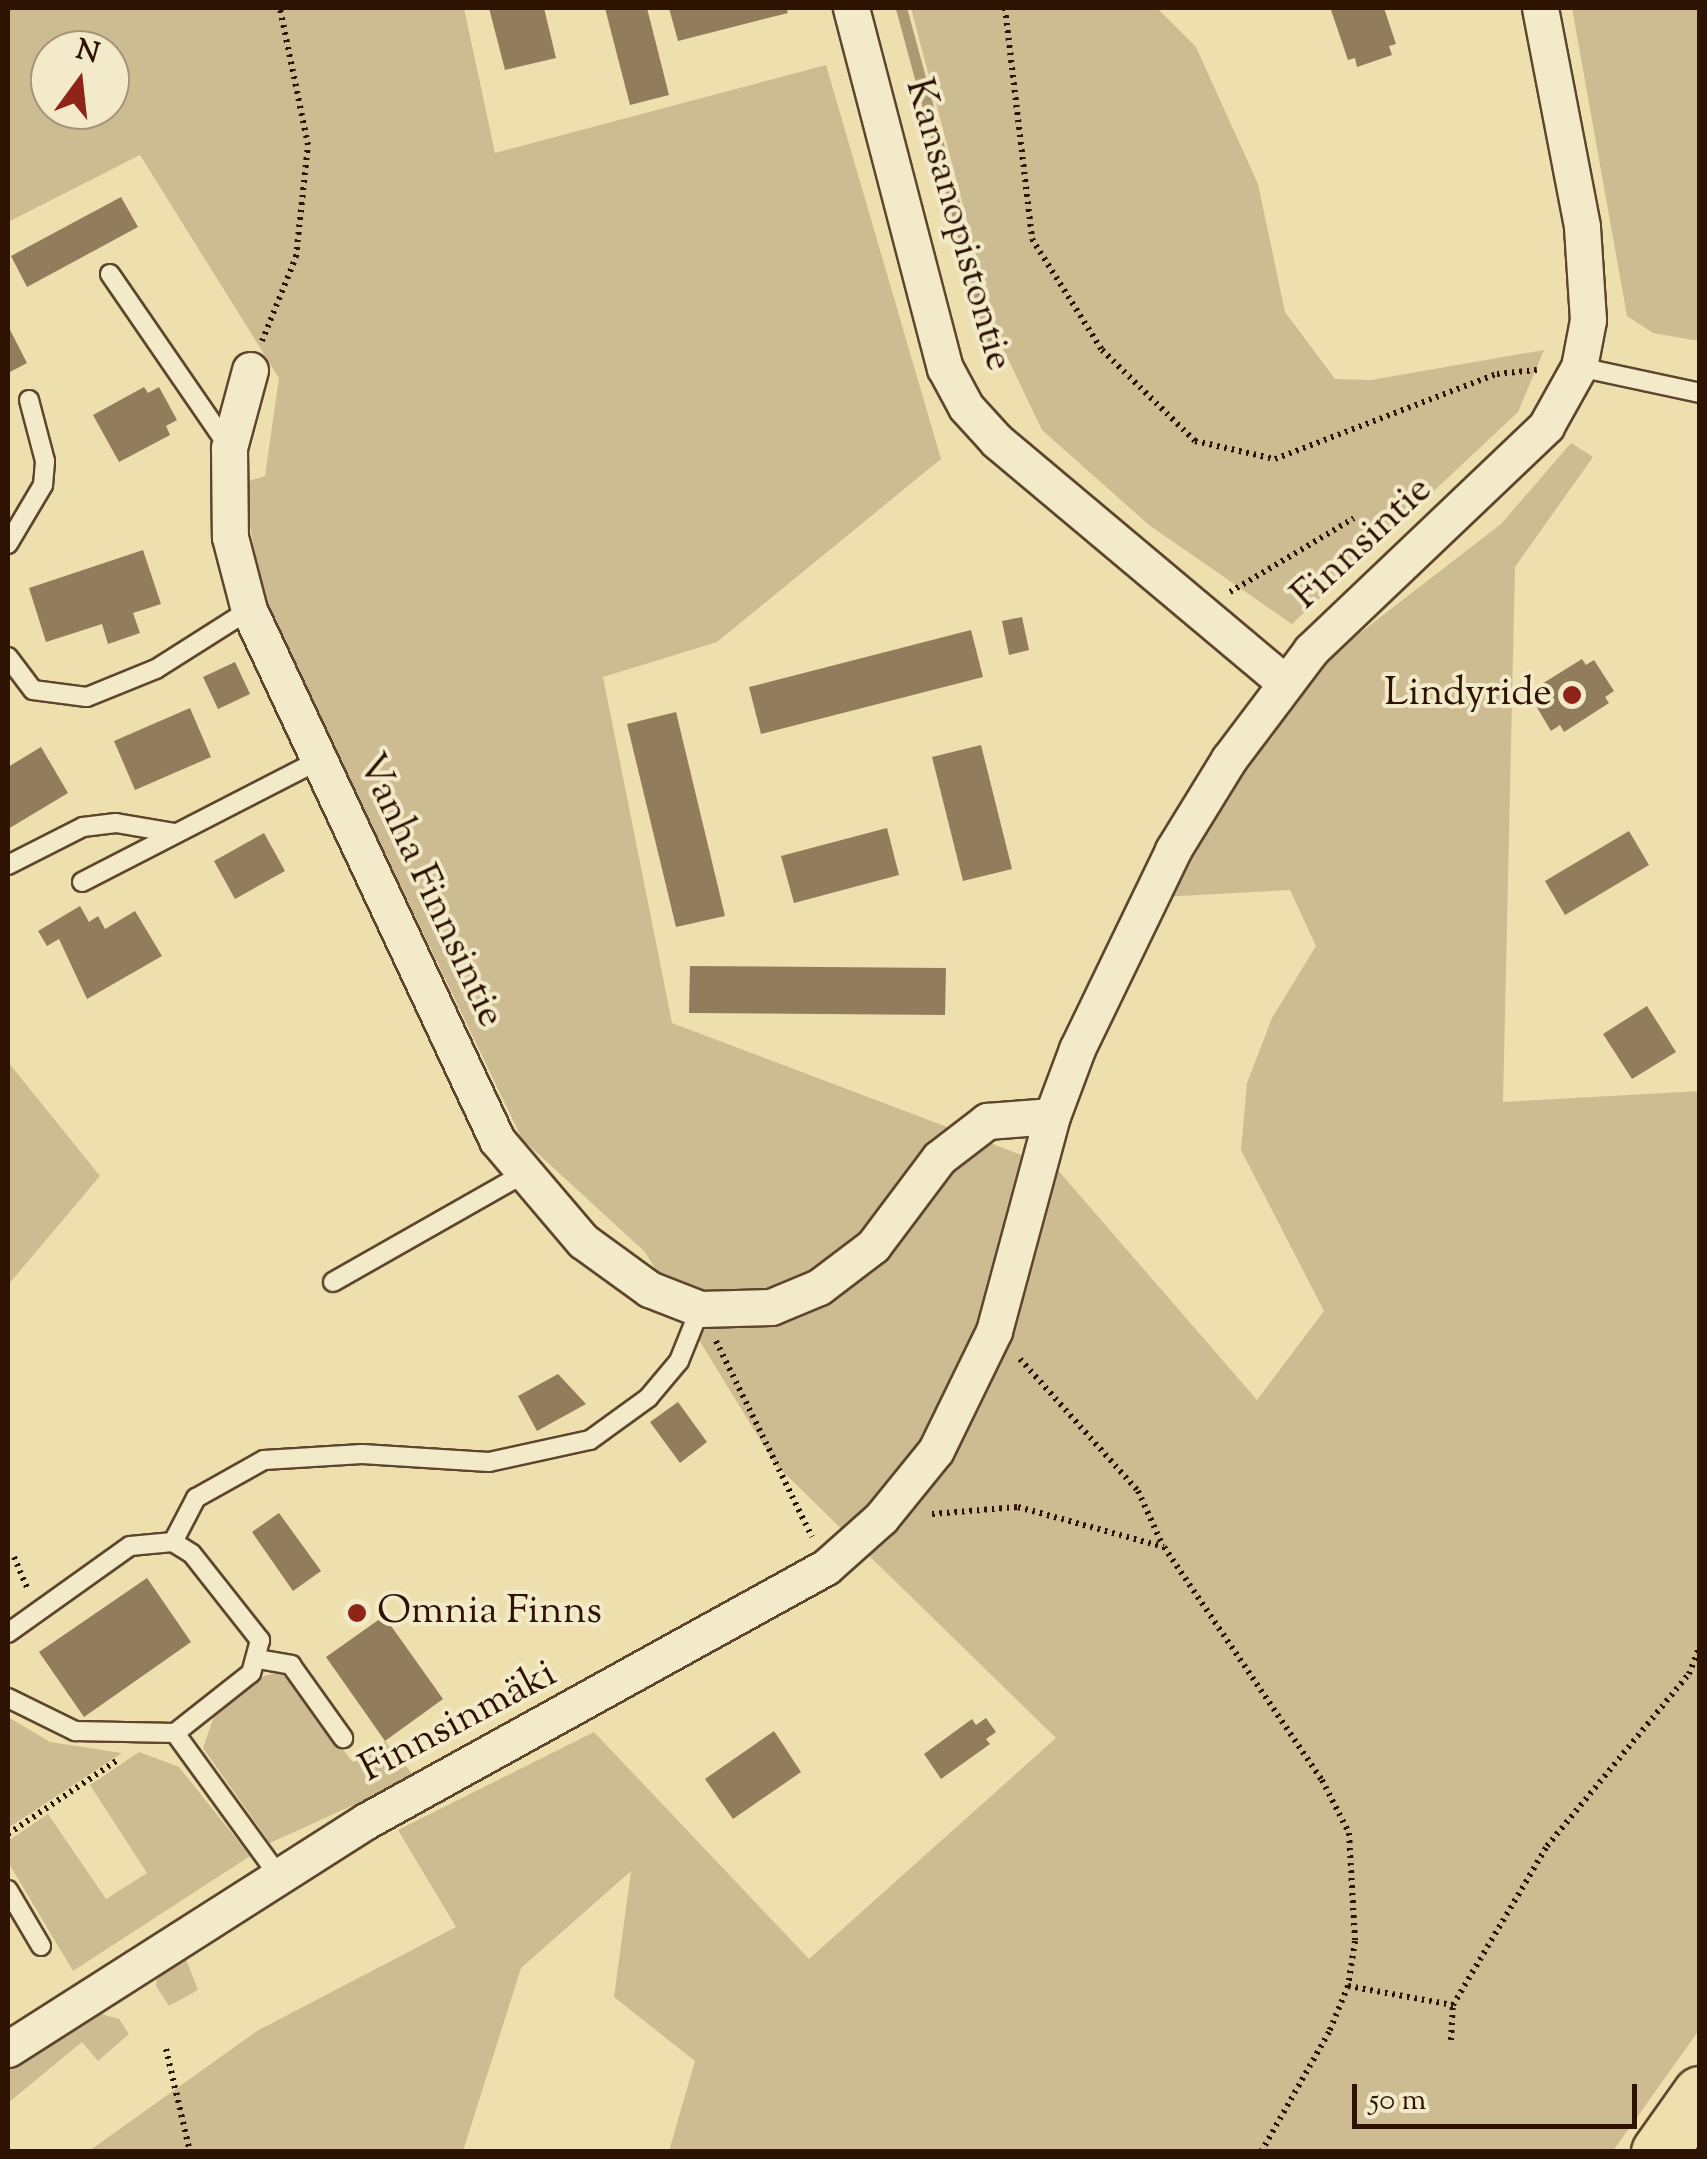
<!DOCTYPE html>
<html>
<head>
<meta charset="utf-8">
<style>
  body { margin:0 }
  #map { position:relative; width:1707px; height:2159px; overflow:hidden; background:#eddfae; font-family:"Sorts Mill Goudy",serif }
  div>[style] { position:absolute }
  .green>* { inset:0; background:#cdbc91 }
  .stream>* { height:11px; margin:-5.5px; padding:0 5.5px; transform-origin:5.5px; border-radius:5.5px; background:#ac9974 }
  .building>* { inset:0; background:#917d5b }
  .path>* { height:6px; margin-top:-3px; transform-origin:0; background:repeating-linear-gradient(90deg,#2e1202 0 2.5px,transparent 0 7.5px) }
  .roads { filter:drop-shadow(2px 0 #5e452d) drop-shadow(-2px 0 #5e452d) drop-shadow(0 2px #5e452d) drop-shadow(0 -2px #5e452d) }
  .service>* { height:18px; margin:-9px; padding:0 9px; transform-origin:9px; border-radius:9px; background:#f3eaca }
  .minor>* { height:35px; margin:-17.5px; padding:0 17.5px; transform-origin:17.5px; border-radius:17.5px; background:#f3eaca }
  .trunk>* { height:55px; margin:-27.5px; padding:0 27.5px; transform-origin:27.5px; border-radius:27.5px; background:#eddfae }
  .dots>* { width:28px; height:28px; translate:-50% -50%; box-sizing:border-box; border:5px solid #f3eaca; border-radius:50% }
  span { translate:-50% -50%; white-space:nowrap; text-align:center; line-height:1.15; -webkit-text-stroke:8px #f3eaca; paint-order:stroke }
  .street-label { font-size:40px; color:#2e1202 }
  .poi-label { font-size:40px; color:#2e1202 }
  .right { translate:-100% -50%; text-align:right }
  .left { translate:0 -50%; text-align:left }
  .frame { position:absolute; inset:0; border:10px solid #2e1202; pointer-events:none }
  .north { position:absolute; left:30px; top:30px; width:100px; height:100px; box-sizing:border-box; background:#f3eaca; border:2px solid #a4947a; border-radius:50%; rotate:15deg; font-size:28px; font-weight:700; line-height:40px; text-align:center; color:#2e1202 }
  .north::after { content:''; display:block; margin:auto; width:35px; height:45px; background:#8f2418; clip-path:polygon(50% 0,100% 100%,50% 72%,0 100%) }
  .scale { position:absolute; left:1352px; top:2084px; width:285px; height:45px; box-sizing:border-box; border:5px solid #2e1202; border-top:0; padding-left:12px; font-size:30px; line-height:35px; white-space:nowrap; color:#2e1202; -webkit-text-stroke:8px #f3eaca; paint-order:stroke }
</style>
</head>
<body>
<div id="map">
  <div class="green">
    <i style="clip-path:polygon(evenodd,8px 8px,464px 8px,495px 153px,826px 65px,941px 459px,717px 642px,603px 677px,672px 1023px,1056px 1168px,1257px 1400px,1324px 1311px,1241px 1150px,1247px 1083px,1272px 1018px,1316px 946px,1290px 890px,1161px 897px,1312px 670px,1501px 524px,1571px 443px,1593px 457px,1515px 567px,1503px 1102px,1700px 1091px,1699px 2030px,1613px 2151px,669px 2151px,695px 2061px,614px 1997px,631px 1871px,521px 1968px,463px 2151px,89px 2151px,257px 2031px,456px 1927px,398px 1830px,594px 1732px,809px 1959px,1056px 1738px,775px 1464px,645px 1252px,522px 1139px,262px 597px,243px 483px,265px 476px,279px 378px,140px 155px,8px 222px,8px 8px,50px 50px,110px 50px,110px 110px,50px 110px,50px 50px)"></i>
    <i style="clip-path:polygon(911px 8px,1157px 8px,1196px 47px,1258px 184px,1285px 312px,1335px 379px,1371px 380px,1544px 350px,1518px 412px,1292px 624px,1149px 525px,1042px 430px,998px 338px)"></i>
    <i style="clip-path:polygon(1572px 8px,1699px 8px,1699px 341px,1653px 333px,1627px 316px)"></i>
    <i style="clip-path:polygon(8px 1062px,100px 1176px,8px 1285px)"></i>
    <i style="clip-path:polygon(281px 1672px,353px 1762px,385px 1741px,415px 1777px,270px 1843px,203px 1748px,216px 1710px,264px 1676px)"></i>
    <i style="clip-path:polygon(8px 1717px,50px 1742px,122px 1753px,8px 1828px)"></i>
    <i style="clip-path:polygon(139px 1752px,179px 1767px,250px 1856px,73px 1971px,8px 1862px,8px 1841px,48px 1814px,106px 1899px,147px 1873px,90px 1785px)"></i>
    <i style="clip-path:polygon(184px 1954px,198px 1990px,169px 2006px,156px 1986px,158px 1972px)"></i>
    <i style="clip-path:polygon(101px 2014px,119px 2019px,129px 2034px,98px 2061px,82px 2042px,8px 2103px,8px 2070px,63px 2022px)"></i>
  </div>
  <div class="stream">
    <i style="left:901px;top:8px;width:350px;rotate:74.8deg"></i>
  </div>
  <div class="building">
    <i style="clip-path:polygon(489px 8px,544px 8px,556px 58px,505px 70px)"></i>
    <i style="clip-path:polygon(605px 8px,647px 8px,669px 95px,630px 105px)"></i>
    <i style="clip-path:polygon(669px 8px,786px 8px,788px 13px,678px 41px)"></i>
    <i style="clip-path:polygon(1384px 8px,1396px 44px,1389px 46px,1392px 55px,1357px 67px,1355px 58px,1348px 60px,1331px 10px)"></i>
    <i style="clip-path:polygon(121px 197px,138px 227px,27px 287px,11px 256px)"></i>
    <i style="clip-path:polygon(8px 326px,27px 363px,8px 373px)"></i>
    <i style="clip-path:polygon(144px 387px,148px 393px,159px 387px,177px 420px,166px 426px,170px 435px,119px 462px,93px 415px)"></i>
    <i style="clip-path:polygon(143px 550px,161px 604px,133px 613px,140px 633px,108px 644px,102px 624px,46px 642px,29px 588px)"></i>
    <i style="clip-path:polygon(1022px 617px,1029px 650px,1009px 655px,1002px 621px)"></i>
    <i style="clip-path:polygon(971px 630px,983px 677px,761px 734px,749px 687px)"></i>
    <i style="clip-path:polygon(1582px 659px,1586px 665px,1594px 660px,1614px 691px,1605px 697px,1609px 703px,1564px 732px,1560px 725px,1551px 731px,1532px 699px,1541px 694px,1537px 687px)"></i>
    <i style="clip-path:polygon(235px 662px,250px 694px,218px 709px,203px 677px)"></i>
    <i style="clip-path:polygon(190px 708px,211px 757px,135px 790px,114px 741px)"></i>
    <i style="clip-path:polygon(676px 712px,725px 916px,676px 927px,627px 724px)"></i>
    <i style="clip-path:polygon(981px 745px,1012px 869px,963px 881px,932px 757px)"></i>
    <i style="clip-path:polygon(41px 747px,68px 793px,8px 829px,8px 767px)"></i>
    <i style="clip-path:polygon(887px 828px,899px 875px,794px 903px,781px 856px)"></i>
    <i style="clip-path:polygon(1629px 831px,1649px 865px,1565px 915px,1545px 881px)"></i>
    <i style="clip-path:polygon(264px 833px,285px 871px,235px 899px,214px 861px)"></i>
    <i style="clip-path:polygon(80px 906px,89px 922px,98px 916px,105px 929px,135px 911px,162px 956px,87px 999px,59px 939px,47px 946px,38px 931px)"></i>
    <i style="clip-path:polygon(690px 966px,946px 968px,945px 1015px,689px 1013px)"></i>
    <i style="clip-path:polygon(1647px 1006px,1676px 1052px,1632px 1079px,1603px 1034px)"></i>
    <i style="clip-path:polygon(558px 1374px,586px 1404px,537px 1431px,518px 1396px)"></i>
    <i style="clip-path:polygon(678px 1402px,707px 1442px,680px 1463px,650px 1422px)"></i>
    <i style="clip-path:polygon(279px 1513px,321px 1571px,293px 1591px,252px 1532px)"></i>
    <i style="clip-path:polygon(147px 1578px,191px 1642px,84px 1717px,39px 1652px)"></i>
    <i style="clip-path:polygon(384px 1616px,443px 1699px,385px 1741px,326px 1657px)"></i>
    <i style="clip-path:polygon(986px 1718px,996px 1732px,986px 1739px,990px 1744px,941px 1779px,924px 1754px,972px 1719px,976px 1725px)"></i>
    <i style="clip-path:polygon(774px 1731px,801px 1772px,733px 1819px,705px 1779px)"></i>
  </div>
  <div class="path">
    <i style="left:1005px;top:8px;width:233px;rotate:83.3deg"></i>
    <i style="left:1032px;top:239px;width:131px;rotate:57.8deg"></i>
    <i style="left:1102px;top:350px;width:130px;rotate:44.4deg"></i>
    <i style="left:1195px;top:441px;width:82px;rotate:12.7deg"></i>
    <i style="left:1275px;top:459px;width:238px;rotate:-21deg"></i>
    <i style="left:1497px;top:374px;width:40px;rotate:-5.7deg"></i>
    <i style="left:262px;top:341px;width:91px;rotate:-68deg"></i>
    <i style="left:296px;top:257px;width:113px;rotate:-83.9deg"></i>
    <i style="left:308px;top:145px;width:140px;rotate:-101.6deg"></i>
    <i style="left:1230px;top:592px;width:144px;rotate:-30.8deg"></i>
    <i style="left:716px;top:1341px;width:218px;rotate:63.9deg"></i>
    <i style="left:1020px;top:1359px;width:177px;rotate:48.2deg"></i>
    <i style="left:1138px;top:1491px;width:60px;rotate:65.6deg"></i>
    <i style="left:932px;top:1514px;width:86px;rotate:-4.7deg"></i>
    <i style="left:1018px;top:1507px;width:151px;rotate:15.3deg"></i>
    <i style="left:1164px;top:1547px;width:282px;rotate:55.9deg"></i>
    <i style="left:1322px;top:1780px;width:59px;rotate:63deg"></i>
    <i style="left:1349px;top:1833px;width:108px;rotate:86.8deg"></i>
    <i style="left:1355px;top:1941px;width:46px;rotate:98.8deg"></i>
    <i style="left:1348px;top:1986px;width:50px;rotate:112.4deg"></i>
    <i style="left:1329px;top:2032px;width:138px;rotate:119.5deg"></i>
    <i style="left:14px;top:1557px;width:33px;rotate:67deg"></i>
    <i style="left:8px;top:1834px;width:134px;rotate:-34deg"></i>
    <i style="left:1348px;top:1986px;width:107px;rotate:10.3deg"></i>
    <i style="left:1451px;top:2040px;width:35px;rotate:-87deg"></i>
    <i style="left:1453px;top:2005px;width:185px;rotate:-59.4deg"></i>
    <i style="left:1547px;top:1846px;width:223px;rotate:-50.5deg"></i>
    <i style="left:1689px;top:1674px;width:30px;rotate:-69deg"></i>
    <i style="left:166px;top:2049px;width:106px;rotate:76.9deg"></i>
  </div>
  <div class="roads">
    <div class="service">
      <i style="left:110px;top:274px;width:210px;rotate:55.5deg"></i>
      <i style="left:1579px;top:367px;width:124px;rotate:12.1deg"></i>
      <i style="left:8px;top:544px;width:69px;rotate:-59.3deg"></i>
      <i style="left:43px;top:485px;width:24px;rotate:-85deg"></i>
      <i style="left:45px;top:461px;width:63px;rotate:-104.7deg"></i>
      <i style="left:8px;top:657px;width:41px;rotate:52.9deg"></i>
      <i style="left:33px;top:690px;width:54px;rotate:7.4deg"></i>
      <i style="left:87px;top:697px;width:74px;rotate:-22.1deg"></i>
      <i style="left:156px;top:669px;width:110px;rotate:-32.4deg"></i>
      <i style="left:8px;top:865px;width:84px;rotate:-26.9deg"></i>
      <i style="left:83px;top:827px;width:33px;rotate:-7deg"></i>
      <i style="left:116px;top:823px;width:60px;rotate:9.6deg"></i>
      <i style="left:82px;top:882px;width:269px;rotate:-27.2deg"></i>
      <i style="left:333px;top:1282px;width:221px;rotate:-29.6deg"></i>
      <i style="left:173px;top:1542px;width:50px;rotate:-62.4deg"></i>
      <i style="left:196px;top:1498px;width:78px;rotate:-29.2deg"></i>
      <i style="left:264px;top:1460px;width:98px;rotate:-3.5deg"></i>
      <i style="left:362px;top:1454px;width:127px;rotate:3.6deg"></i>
      <i style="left:489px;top:1462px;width:103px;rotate:-12.3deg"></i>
      <i style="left:590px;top:1440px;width:72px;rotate:-35.9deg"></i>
      <i style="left:648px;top:1398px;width:48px;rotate:-50deg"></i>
      <i style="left:679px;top:1361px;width:56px;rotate:-68deg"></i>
      <i style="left:8px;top:1633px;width:150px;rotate:-35.5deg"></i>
      <i style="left:130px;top:1546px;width:43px;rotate:-5.3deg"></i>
      <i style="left:173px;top:1542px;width:22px;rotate:32deg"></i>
      <i style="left:192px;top:1554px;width:110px;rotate:51.7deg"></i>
      <i style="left:260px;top:1640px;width:34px;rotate:105deg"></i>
      <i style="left:251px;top:1673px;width:97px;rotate:141.7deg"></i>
      <i style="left:258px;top:1659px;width:34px;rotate:10deg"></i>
      <i style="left:291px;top:1665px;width:90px;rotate:54.5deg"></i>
      <i style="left:8px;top:1698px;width:75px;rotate:26.2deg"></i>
      <i style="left:75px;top:1731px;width:100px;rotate:1.1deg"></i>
      <i style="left:175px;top:1733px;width:177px;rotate:54deg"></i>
      <i style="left:8px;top:1890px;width:65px;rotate:59.5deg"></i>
    </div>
    <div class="minor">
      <i style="left:851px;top:8px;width:372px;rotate:75.4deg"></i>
      <i style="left:945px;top:368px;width:44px;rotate:61.7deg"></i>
      <i style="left:966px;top:407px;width:46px;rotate:47.6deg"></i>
      <i style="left:997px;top:441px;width:375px;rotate:40deg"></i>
      <i style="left:250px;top:370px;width:81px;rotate:105.1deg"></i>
      <i style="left:229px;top:448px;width:89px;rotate:89.4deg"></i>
      <i style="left:230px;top:537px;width:75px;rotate:75.4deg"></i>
      <i style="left:249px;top:610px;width:585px;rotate:64.92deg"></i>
      <i style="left:497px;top:1140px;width:133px;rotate:49.6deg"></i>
      <i style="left:583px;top:1241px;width:82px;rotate:36deg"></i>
      <i style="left:649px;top:1289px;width:55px;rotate:21.4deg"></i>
      <i style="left:700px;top:1309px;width:71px;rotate:-1.6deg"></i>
      <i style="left:771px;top:1307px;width:52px;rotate:-22.6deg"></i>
      <i style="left:819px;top:1287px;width:68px;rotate:-37.2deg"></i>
      <i style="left:873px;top:1246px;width:110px;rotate:-53.1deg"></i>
      <i style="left:939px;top:1158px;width:61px;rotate:-37.6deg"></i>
      <i style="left:987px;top:1121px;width:65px;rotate:-4.4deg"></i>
      <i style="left:8px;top:2049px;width:424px;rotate:-32.5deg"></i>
      <i style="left:366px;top:1821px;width:525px;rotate:-28.91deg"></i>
      <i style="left:826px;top:1567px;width:74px;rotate:-41.7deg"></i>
      <i style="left:881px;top:1518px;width:87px;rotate:-51deg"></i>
      <i style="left:936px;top:1450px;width:132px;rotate:-64deg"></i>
      <i style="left:994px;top:1331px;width:223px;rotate:-74.9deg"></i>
      <i style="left:1052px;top:1116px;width:72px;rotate:-69.5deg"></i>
      <i style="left:1077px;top:1049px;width:221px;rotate:-64.2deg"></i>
      <i style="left:1173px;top:850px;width:107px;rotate:-58.4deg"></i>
      <i style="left:1229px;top:759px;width:136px;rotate:-53deg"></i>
      <i style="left:1311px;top:650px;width:325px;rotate:-43.6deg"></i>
      <i style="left:1546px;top:426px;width:68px;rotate:-60.8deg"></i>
      <i style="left:1579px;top:367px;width:48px;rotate:-79.2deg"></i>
      <i style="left:1588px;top:320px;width:94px;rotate:-93.7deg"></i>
      <i style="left:1582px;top:226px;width:222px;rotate:-100.9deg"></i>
    </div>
    <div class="trunk">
      <i style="left:1659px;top:2152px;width:71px;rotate:-54.7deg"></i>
    </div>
  </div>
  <div class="dots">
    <i style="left:1572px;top:695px;background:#8f2418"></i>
    <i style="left:357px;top:1613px;background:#8f2418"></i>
  </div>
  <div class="street-label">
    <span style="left:957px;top:225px;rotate:74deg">Kansanopistontie</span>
    <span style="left:1363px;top:544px;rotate:-43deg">Finnsintie</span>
    <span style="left:429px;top:891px;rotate:65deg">Vanha Finnsintie</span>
    <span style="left:459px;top:1723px;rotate:-28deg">Finnsinmäki</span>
  </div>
  <div class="poi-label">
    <span class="right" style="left:1552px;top:695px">Lindyride</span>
    <span class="left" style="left:377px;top:1613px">Omnia Finns</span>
  </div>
  <div class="frame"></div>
  <div class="north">N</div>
  <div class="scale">50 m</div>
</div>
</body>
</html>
